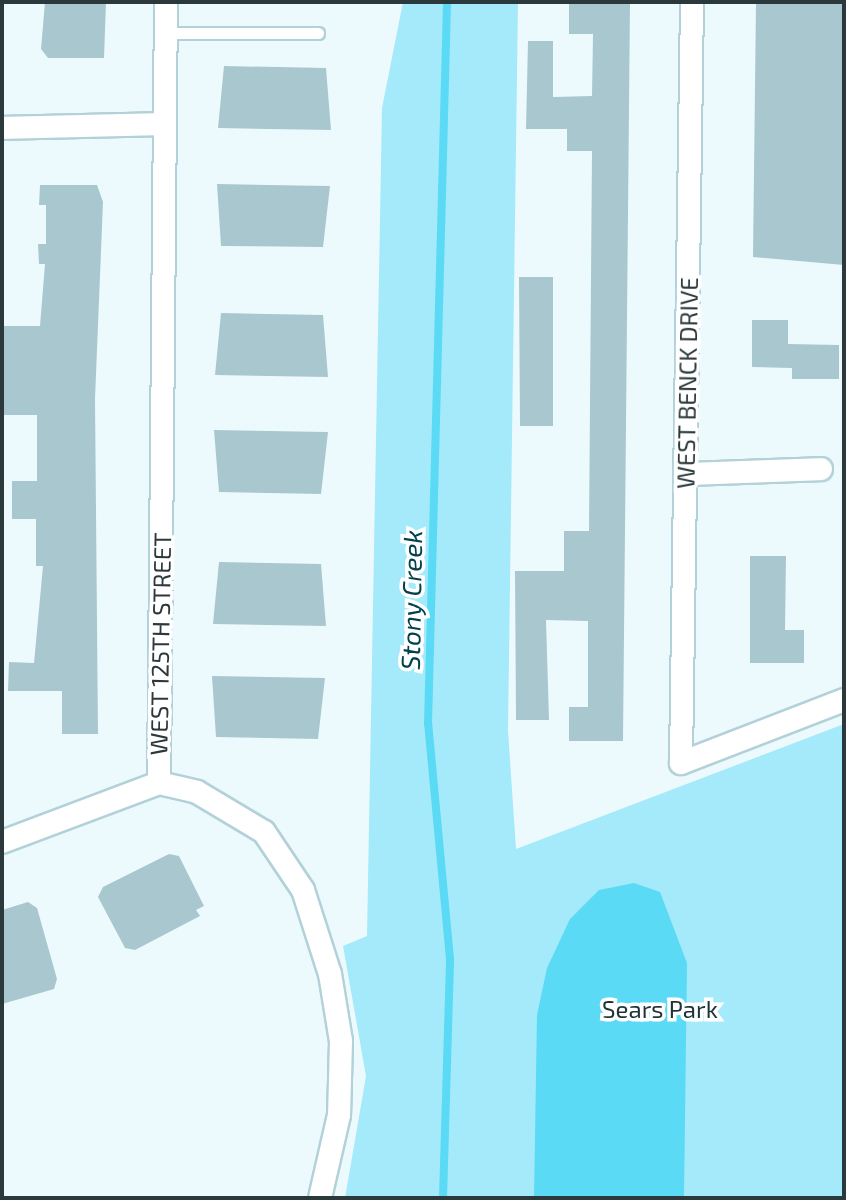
<!DOCTYPE html>
<html>
<head>
<meta charset="utf-8">
<style>
  body { margin:0 }
  #map { position:relative; width:846px; height:1200px; overflow:hidden; background:#edfafd; font-family:"Exo 2",sans-serif }
  div>[style] { position:absolute }
  .green>* { inset:0; background:#a4eafa }
  .water>* { inset:0; background:#5adaf5 }
  .stream>* { height:8px; margin:-4px; padding:0 4px; transform-origin:4px; border-radius:4px; background:#5adaf5 }
  .building>* { inset:0; background:#a9c7ce }
  .roads { filter:drop-shadow(2px 0 #b2d1d8) drop-shadow(-2px 0 #b2d1d8) drop-shadow(0 2px #b2d1d8) drop-shadow(0 -2px #b2d1d8) }
  .service>* { height:11px; margin:-5.5px; padding:0 5.5px; transform-origin:5.5px; border-radius:5.5px; background:#fff }
  .minor>* { height:22px; margin:-11px; padding:0 11px; transform-origin:11px; border-radius:11px; background:#fff }
  span { translate:-50% -50%; white-space:nowrap; text-align:center; line-height:1.15; -webkit-text-stroke:7px #fff; paint-order:stroke }
  .street-label { font-size:24px; color:#2c393c }
  .park-label { font-size:24px; color:#1e3439 }
  .water-label { font-size:26px; color:#03414c; font-style:italic }
  .frame { position:absolute; inset:0; border:4px solid #2c393c; pointer-events:none }
</style>
</head>
<body>
<div id="map">
  <div class="green">
    <i style="clip-path:polygon(403px 2px,518px 2px,508px 730px,516px 849px,844px 724px,844px 1198px,345px 1198px,366px 1076px,343px 946px,367px 936px,382px 108px)"></i>
  </div>
  <div class="water">
    <i style="clip-path:polygon(634px 883px,660px 892px,687px 963px,684px 1198px,534px 1198px,537px 1015px,547px 968px,570px 919px,599px 890px)"></i>
  </div>
  <div class="stream">
    <i style="left:443px;top:1198px;width:239px;rotate:-88.3deg"></i>
    <i style="left:450px;top:959px;width:236px;rotate:-95.3deg"></i>
    <i style="left:428px;top:724px;width:722px;rotate:-88.49deg"></i>
  </div>
  <div class="building">
    <i style="clip-path:polygon(45px 2px,106px 2px,104px 58px,48px 58px,41px 49px)"></i>
    <i style="clip-path:polygon(569px 2px,630px 2px,623px 741px,569px 741px,569px 707px,588px 707px,588px 621px,546px 620px,549px 720px,516px 720px,515px 571px,564px 571px,564px 531px,589px 531px,592px 151px,567px 151px,567px 129px,526px 129px,528px 41px,553px 41px,553px 97px,592px 96px,593px 34px,569px 34px)"></i>
    <i style="clip-path:polygon(756px 2px,844px 2px,844px 265px,753px 257px)"></i>
    <i style="clip-path:polygon(224px 66px,326px 68px,331px 130px,218px 128px)"></i>
    <i style="clip-path:polygon(217px 184px,330px 186px,323px 247px,221px 246px)"></i>
    <i style="clip-path:polygon(40px 185px,97px 185px,103px 202px,95px 399px,98px 734px,62px 734px,62px 691px,8px 691px,9px 662px,34px 663px,43px 566px,36px 566px,36px 519px,12px 519px,12px 481px,37px 481px,37px 415px,2px 415px,2px 326px,40px 326px,45px 264px,39px 264px,38px 244px,46px 244px,46px 205px,39px 205px)"></i>
    <i style="clip-path:polygon(519px 277px,553px 277px,553px 426px,520px 426px)"></i>
    <i style="clip-path:polygon(221px 313px,323px 315px,328px 377px,215px 375px)"></i>
    <i style="clip-path:polygon(752px 320px,788px 320px,788px 344px,839px 345px,839px 379px,792px 379px,792px 368px,752px 367px)"></i>
    <i style="clip-path:polygon(214px 430px,328px 432px,321px 494px,219px 492px)"></i>
    <i style="clip-path:polygon(750px 556px,786px 556px,785px 630px,804px 630px,804px 663px,750px 663px)"></i>
    <i style="clip-path:polygon(219px 562px,321px 564px,326px 626px,213px 624px)"></i>
    <i style="clip-path:polygon(212px 676px,325px 678px,318px 739px,216px 737px)"></i>
    <i style="clip-path:polygon(169px 854px,179px 856px,204px 906px,196px 910px,200px 916px,135px 950px,125px 948px,98px 897px,103px 887px)"></i>
    <i style="clip-path:polygon(28px 902px,37px 908px,57px 979px,54px 989px,2px 1004px,2px 910px)"></i>
  </div>
  <div class="roads">
    <div class="service">
      <i style="left:166px;top:33px;width:152px"></i>
    </div>
    <div class="minor">
      <i style="left:692px;top:2px;width:761px;rotate:90.83deg"></i>
      <i style="left:681px;top:763px;width:175px;rotate:-21.1deg"></i>
      <i style="left:2px;top:128px;width:163px;rotate:-1.4deg"></i>
      <i style="left:686px;top:474px;width:135px;rotate:-2.1deg"></i>
      <i style="left:159px;top:783px;width:781px;rotate:-89.49deg"></i>
      <i style="left:159px;top:783px;width:39px;rotate:13deg"></i>
      <i style="left:197px;top:792px;width:78px;rotate:30.8deg"></i>
      <i style="left:264px;top:832px;width:70px;rotate:56.1deg"></i>
      <i style="left:303px;top:890px;width:88px;rotate:72.2deg"></i>
      <i style="left:330px;top:974px;width:68px;rotate:80.7deg"></i>
      <i style="left:341px;top:1041px;width:74px;rotate:91.5deg"></i>
      <i style="left:339px;top:1115px;width:85px;rotate:102.9deg"></i>
      <i style="left:2px;top:842px;width:168px;rotate:-20.6deg"></i>
    </div>
  </div>
  <div class="street-label">
    <span style="left:687px;top:383px;rotate:-89deg">WEST BENCK DRIVE</span>
    <span style="left:160px;top:644px;rotate:-89deg">WEST 125TH STREET</span>
  </div>
  <div class="park-label">
    <span style="left:660px;top:1009px">Sears Park</span>
  </div>
  <div class="water-label">
    <span style="left:411px;top:600px;rotate:-89deg">Stony Creek</span>
  </div>
  <div class="frame"></div>
</div>
</body>
</html>
